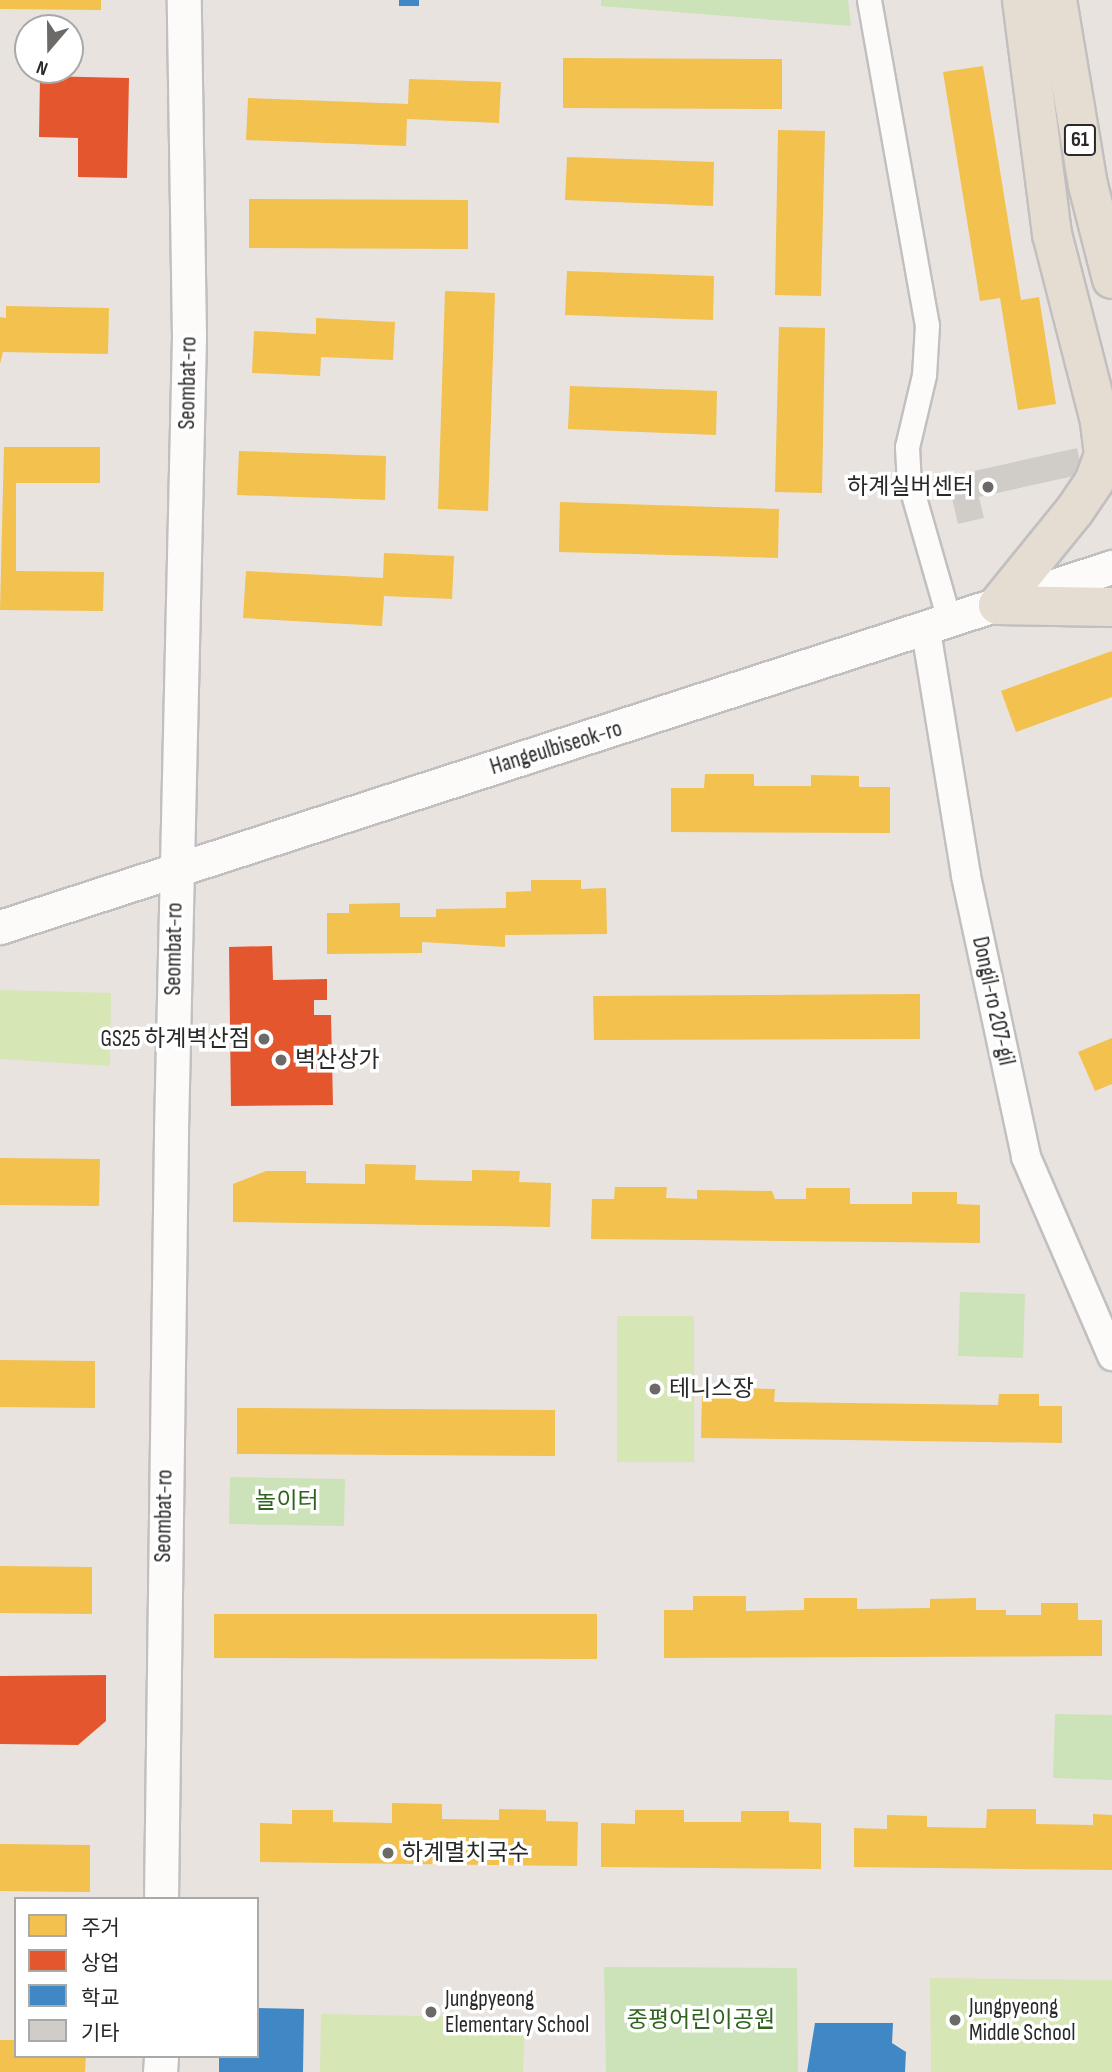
<!DOCTYPE html>
<html>
<head>
<meta charset="utf-8">
<style>
  body { margin:0 }
  #map { position:relative; width:1112px; height:2072px; overflow:hidden; background:#e8e3de; font-family:"Sofia Sans Condensed","Noto Sans KR",sans-serif }
  div>[style] { position:absolute }
  .green>* { inset:0; background:#cce2b8 }
  .pitch>* { inset:0; background:#d7e6b5 }
  .homes>* { inset:0; background:#f2c14e }
  .shops>* { inset:0; background:#e4572e }
  .schools>* { inset:0; background:#3f88c5 }
  .building>* { inset:0; background:#d0cdc9 }
  .roads { filter:drop-shadow(2px 0 #c1bfc0) drop-shadow(-2px 0 #c1bfc0) drop-shadow(0 2px #c1bfc0) drop-shadow(0 -2px #c1bfc0) }
  .minor>* { height:23px; margin:-11.5px; padding:0 11.5px; transform-origin:11.5px; border-radius:11.5px; background:#fcfbfa }
  .tertiary>* { height:28px; margin:-14px; padding:0 14px; transform-origin:14px; border-radius:14px; background:#fcfbfa }
  .secondary>* { height:33px; margin:-16.5px; padding:0 16.5px; transform-origin:16.5px; border-radius:16.5px; background:#fcfbfa }
  .trunk>* { height:38px; margin:-19px; padding:0 19px; transform-origin:19px; border-radius:19px; background:#e6ddd2 }
  .dots>* { width:19px; height:19px; translate:-50% -50%; box-sizing:border-box; border:4px solid #fff; border-radius:50% }
  span { translate:-50% -50%; white-space:nowrap; text-align:center; line-height:1.15; -webkit-text-stroke:7px #fff; paint-order:stroke }
  .shield-label span { padding:2px 5px; background:#fff; border:2px solid; border-radius:5px; -webkit-text-stroke-width:0 }
  .shield-label { font-size:21px; color:#292929; font-weight:700 }
  .street-label { font-size:23px; color:#292929 }
  .poi-label { font-size:23px; color:#292929 }
  .right { translate:-100% -50%; text-align:right }
  .left { translate:0 -50%; text-align:left }
  .park-label { font-size:23px; color:#2e641b }
  .legend { position:absolute; left:14px; top:1897px; width:245px; height:161px; box-sizing:border-box; background:#fff; border:2px solid #a9a9a9; margin:0; padding:9px 12px; list-style:none; font-size:21px; color:#292929 }
  .legend li { display:flex; align-items:center; gap:14px; height:35px }
  .legend b { width:35px; border:2px solid #a9a9a9 }
  .north { position:absolute; left:14px; top:14px; width:70px; height:70px; box-sizing:border-box; background:#fff; border:2px solid #a9a9a9; border-radius:50%; rotate:200deg; font-size:19px; font-weight:700; line-height:28px; text-align:center; color:#292929 }
  .north::after { content:''; display:block; margin:auto; width:24px; height:32px; background:#6c6a68; clip-path:polygon(50% 0,100% 100%,50% 72%,0 100%) }
</style>
</head>
<body>
<div id="map">
  <div class="green">
    <i style="clip-path:polygon(601px 0,848px 0,851px 26px,601px 6px)"></i>
    <i style="clip-path:polygon(960px 1292px,1025px 1294px,1023px 1358px,958px 1356px)"></i>
    <i style="clip-path:polygon(230px 1477px,345px 1479px,344px 1526px,229px 1524px)"></i>
    <i style="clip-path:polygon(1055px 1714px,1112px 1715px,1112px 1780px,1053px 1778px)"></i>
    <i style="clip-path:polygon(604px 1967px,797px 1968px,798px 2072px,606px 2072px)"></i>
  </div>
  <div class="pitch">
    <i style="clip-path:polygon(0 990px,111px 993px,110px 1066px,0 1059px)"></i>
    <i style="clip-path:polygon(617px 1316px,694px 1316px,694px 1462px,617px 1462px)"></i>
    <i style="clip-path:polygon(930px 1978px,1112px 1980px,1112px 2072px,931px 2072px)"></i>
    <i style="clip-path:polygon(321px 2014px,525px 2018px,523px 2072px,320px 2072px)"></i>
  </div>
  <div class="homes">
    <i style="clip-path:polygon(0 0,101px 0,101px 10px,0 9px)"></i>
    <i style="clip-path:polygon(563px 58px,782px 59px,782px 109px,563px 108px)"></i>
    <i style="clip-path:polygon(983px 66px,1021px 300px,1039px 297px,1056px 404px,1018px 410px,1000px 298px,980px 301px,943px 72px)"></i>
    <i style="clip-path:polygon(409px 79px,501px 82px,499px 123px,407px 119px,406px 146px,246px 140px,248px 98px,408px 104px)"></i>
    <i style="clip-path:polygon(778px 130px,825px 131px,821px 296px,775px 295px)"></i>
    <i style="clip-path:polygon(567px 157px,714px 162px,713px 206px,565px 200px)"></i>
    <i style="clip-path:polygon(249px 199px,468px 200px,468px 249px,249px 248px)"></i>
    <i style="clip-path:polygon(567px 271px,714px 276px,713px 320px,565px 315px)"></i>
    <i style="clip-path:polygon(445px 291px,495px 293px,488px 511px,438px 509px)"></i>
    <i style="clip-path:polygon(6px 306px,109px 308px,108px 354px,3px 352px,0 364px,0 317px,6px 318px)"></i>
    <i style="clip-path:polygon(316px 318px,395px 322px,393px 360px,321px 357px,320px 376px,252px 373px,254px 331px,316px 334px)"></i>
    <i style="clip-path:polygon(779px 327px,825px 328px,822px 493px,775px 492px)"></i>
    <i style="clip-path:polygon(570px 386px,717px 391px,716px 435px,568px 429px)"></i>
    <i style="clip-path:polygon(4px 447px,100px 447px,100px 483px,16px 483px,16px 571px,104px 572px,103px 611px,0 610px)"></i>
    <i style="clip-path:polygon(239px 451px,386px 456px,385px 500px,237px 495px)"></i>
    <i style="clip-path:polygon(560px 502px,779px 509px,778px 558px,559px 552px)"></i>
    <i style="clip-path:polygon(384px 553px,454px 556px,452px 599px,384px 596px,382px 626px,243px 618px,246px 571px,383px 578px)"></i>
    <i style="clip-path:polygon(1112px 651px,1112px 697px,1016px 732px,1001px 691px)"></i>
    <i style="clip-path:polygon(705px 774px,754px 774px,754px 786px,811px 786px,811px 775px,859px 776px,859px 787px,890px 787px,890px 833px,671px 832px,671px 788px,704px 788px)"></i>
    <i style="clip-path:polygon(531px 880px,581px 880px,581px 889px,606px 888px,607px 934px,505px 935px,505px 947px,422px 942px,422px 953px,327px 954px,327px 913px,349px 913px,349px 904px,400px 903px,400px 917px,436px 917px,436px 909px,506px 908px,506px 892px,531px 891px)"></i>
    <i style="clip-path:polygon(920px 994px,920px 1039px,594px 1040px,593px 996px)"></i>
    <i style="clip-path:polygon(1112px 1038px,1112px 1084px,1095px 1091px,1078px 1052px)"></i>
    <i style="clip-path:polygon(0 1158px,100px 1159px,99px 1206px,0 1205px)"></i>
    <i style="clip-path:polygon(365px 1164px,416px 1165px,415px 1180px,472px 1181px,472px 1170px,520px 1171px,519px 1182px,551px 1183px,550px 1227px,233px 1222px,233px 1184px,266px 1171px,306px 1171px,306px 1183px,365px 1184px)"></i>
    <i style="clip-path:polygon(615px 1187px,667px 1187px,666px 1198px,697px 1199px,697px 1190px,772px 1191px,775px 1199px,806px 1199px,806px 1188px,850px 1188px,850px 1204px,912px 1204px,912px 1192px,957px 1192px,957px 1204px,980px 1205px,980px 1243px,591px 1239px,592px 1199px,614px 1199px)"></i>
    <i style="clip-path:polygon(0 1360px,95px 1361px,95px 1408px,0 1407px)"></i>
    <i style="clip-path:polygon(732px 1388px,775px 1389px,774px 1402px,998px 1405px,999px 1394px,1039px 1394px,1039px 1406px,1062px 1406px,1062px 1443px,701px 1438px,702px 1396px,732px 1396px)"></i>
    <i style="clip-path:polygon(237px 1408px,555px 1410px,555px 1456px,237px 1454px)"></i>
    <i style="clip-path:polygon(0 1566px,92px 1567px,92px 1614px,0 1613px)"></i>
    <i style="clip-path:polygon(693px 1596px,746px 1596px,746px 1611px,804px 1610px,804px 1598px,857px 1598px,857px 1609px,930px 1608px,930px 1599px,976px 1598px,976px 1610px,1006px 1610px,1006px 1615px,1041px 1615px,1041px 1603px,1078px 1603px,1078px 1620px,1102px 1620px,1102px 1656px,664px 1658px,664px 1610px,693px 1610px)"></i>
    <i style="clip-path:polygon(214px 1614px,597px 1614px,597px 1659px,214px 1658px)"></i>
    <i style="clip-path:polygon(392px 1803px,442px 1804px,442px 1819px,499px 1820px,499px 1809px,546px 1810px,546px 1821px,578px 1822px,577px 1866px,260px 1862px,260px 1823px,292px 1824px,292px 1810px,333px 1810px,333px 1822px,392px 1823px)"></i>
    <i style="clip-path:polygon(987px 1809px,1036px 1809px,1036px 1824px,1093px 1825px,1093px 1814px,1112px 1815px,1112px 1870px,854px 1867px,854px 1828px,887px 1829px,887px 1815px,927px 1816px,927px 1827px,986px 1828px)"></i>
    <i style="clip-path:polygon(635px 1810px,684px 1810px,684px 1822px,741px 1822px,741px 1811px,789px 1811px,789px 1822px,821px 1823px,821px 1869px,601px 1867px,601px 1823px,635px 1824px)"></i>
    <i style="clip-path:polygon(0 1844px,90px 1845px,90px 1892px,0 1891px)"></i>
    <i style="clip-path:polygon(0 2040px,16px 2040px,16px 2056px,86px 2056px,85px 2072px,0 2072px)"></i>
  </div>
  <div class="shops">
    <i style="clip-path:polygon(40px 76px,129px 78px,127px 178px,78px 177px,78px 138px,39px 137px)"></i>
    <i style="clip-path:polygon(272px 946px,273px 980px,327px 979px,327px 1000px,314px 1000px,314px 1015px,331px 1015px,333px 1105px,231px 1106px,229px 947px)"></i>
    <i style="clip-path:polygon(106px 1675px,106px 1721px,78px 1745px,0 1744px,0 1676px)"></i>
  </div>
  <div class="schools">
    <i style="clip-path:polygon(399px 0,419px 0,419px 6px,399px 6px)"></i>
    <i style="clip-path:polygon(257px 2008px,304px 2009px,303px 2072px,219px 2072px,219px 2056px,257px 2056px)"></i>
    <i style="clip-path:polygon(815px 2023px,893px 2023px,892px 2043px,906px 2052px,905px 2072px,807px 2072px)"></i>
  </div>
  <div class="building">
    <i style="clip-path:polygon(1077px 448px,1083px 474px,979px 497px,984px 518px,958px 524px,947px 477px)"></i>
  </div>
  <div class="roads">
    <div class="minor">
      <i style="left:869px;top:0;width:330px;rotate:79.9deg"></i>
      <i style="left:927px;top:325px;width:50px;rotate:93.4deg"></i>
      <i style="left:924px;top:375px;width:74px;rotate:103.3deg"></i>
      <i style="left:907px;top:447px;width:33px;rotate:87deg"></i>
      <i style="left:909px;top:480px;width:149px;rotate:74deg"></i>
    </div>
    <div class="tertiary">
      <i style="left:926px;top:631px;width:248px;rotate:80.7deg"></i>
      <i style="left:966px;top:876px;width:287px;rotate:77.9deg"></i>
      <i style="left:1026px;top:1157px;width:217px;rotate:66.6deg"></i>
    </div>
    <div class="secondary">
      <i style="left:0;top:927px;width:1169px;rotate:-17.94deg"></i>
      <i style="left:161px;top:1899px;width:769px;rotate:-89.25deg"></i>
      <i style="left:171px;top:1130px;width:794px;rotate:-88.7deg"></i>
      <i style="left:189px;top:336px;width:336px;rotate:-90.9deg"></i>
      <i style="left:160px;top:2072px;width:16px;rotate:-86deg"></i>
    </div>
    <div class="trunk">
      <i style="left:1057px;top:0;width:188px;rotate:80.5deg"></i>
      <i style="left:1088px;top:185px;width:97px;rotate:75.7deg"></i>
      <i style="left:998px;top:605px;width:122px;rotate:-51deg"></i>
      <i style="left:1075px;top:510px;width:34px;rotate:-56deg"></i>
      <i style="left:1094px;top:482px;width:29px;rotate:-70deg"></i>
      <i style="left:1104px;top:455px;width:34px;rotate:-97deg"></i>
      <i style="left:1100px;top:421px;width:193px;rotate:-104.4deg"></i>
      <i style="left:1052px;top:234px;width:236px;rotate:-97.3deg"></i>
      <i style="left:998px;top:605px;width:114px;rotate:1deg"></i>
    </div>
  </div>
  <div class="dots">
    <i style="left:988px;top:487px;background:#6c6a68"></i>
    <i style="left:264px;top:1039px;background:#6c6a68"></i>
    <i style="left:281px;top:1060px;background:#6c6a68"></i>
    <i style="left:655px;top:1389px;background:#6c6a68"></i>
    <i style="left:388px;top:1853px;background:#6c6a68"></i>
    <i style="left:431px;top:2012px;background:#6c6a68"></i>
    <i style="left:955px;top:2020px;background:#6c6a68"></i>
  </div>
  <div class="shield-label">
    <span style="left:1080px;top:140px">61</span>
  </div>
  <div class="street-label">
    <span style="left:188px;top:383px;rotate:-89deg">Seombat-ro</span>
    <span style="left:556px;top:748px;rotate:-17deg">Hangeulbiseok-ro</span>
    <span style="left:174px;top:949px;rotate:-89deg">Seombat-ro</span>
    <span style="left:993px;top:1001px;rotate:78deg">Dongil-ro 207-gil</span>
    <span style="left:164px;top:1516px;rotate:-89deg">Seombat-ro</span>
  </div>
  <div class="poi-label">
    <span class="right" style="left:974px;top:487px">하계실버센터</span>
    <span class="right" style="left:250px;top:1039px">GS25 하계벽산점</span>
    <span class="left" style="left:295px;top:1060px">벽산상가</span>
    <span class="left" style="left:669px;top:1389px">테니스장</span>
    <span class="left" style="left:402px;top:1853px">하계멸치국수</span>
    <span class="left" style="left:445px;top:2012px">Jungpyeong<br>Elementary School</span>
    <span class="left" style="left:969px;top:2020px">Jungpyeong<br>Middle School</span>
  </div>
  <div class="park-label">
    <span style="left:287px;top:1501px">놀이터</span>
    <span style="left:701px;top:2020px">중평어린이공원</span>
  </div>
  <ul class="legend">
  <li><b style="height:19px;background:#f2c14e"></b>주거</li>
  <li><b style="height:19px;background:#e4572e"></b>상업</li>
  <li><b style="height:19px;background:#3f88c5"></b>학교</li>
  <li><b style="height:19px;background:#d0cdc9"></b>기타</li>
  </ul>
  <div class="north">N</div>
</div>
</body>
</html>
